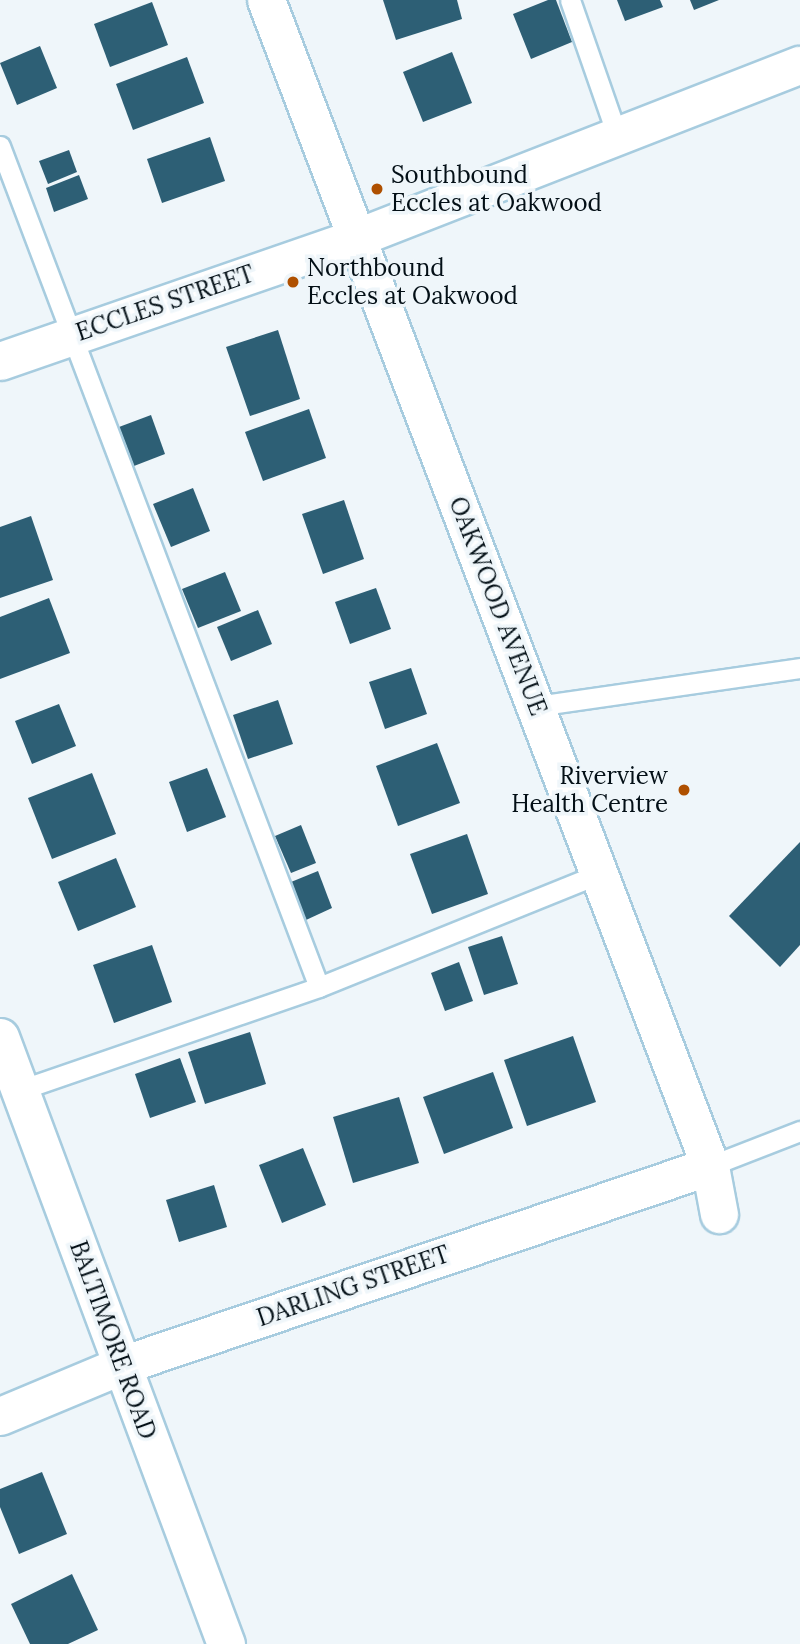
<!DOCTYPE html>
<html>
<head>
<meta charset="utf-8">
<style>
  body { margin:0 }
  #map { position:relative; width:800px; height:1644px; overflow:hidden; background:#eff6fa; font-family:Lora,serif }
  div>[style] { position:absolute }
  .building>* { inset:0; background:#2d5f75 }
  .roads { filter:drop-shadow(2px 0 #a7ccdf) drop-shadow(-2px 0 #a7ccdf) drop-shadow(0 2px #a7ccdf) drop-shadow(0 -2px #a7ccdf) }
  .lane>* { height:19px; margin:-9.5px; padding:0 9.5px; transform-origin:9.5px; border-radius:9.5px; background:#fff }
  .street>* { height:37px; margin:-18.5px; padding:0 18.5px; transform-origin:18.5px; border-radius:18.5px; background:#fff }
  .dots>* { width:19px; height:19px; translate:-50% -50%; box-sizing:border-box; border:4px solid #eff6fa; border-radius:50% }
  span { translate:-50% -50%; white-space:nowrap; text-align:center; line-height:1.15; -webkit-text-stroke:7px #eff6fa; paint-order:stroke }
  .poi-label { font-size:24px; color:#030f16 }
  .left { translate:0 -50%; text-align:left }
  .right { translate:-100% -50%; text-align:right }
  .street-label { font-size:24px; color:#030f16 }
</style>
</head>
<body>
<div id="map">
  <div class="building">
    <i style="clip-path:polygon(383px 0,457px 0,462px 19px,396px 40px)"></i>
    <i style="clip-path:polygon(548px 0,556px 0,572px 42px,531px 59px,513px 14px)"></i>
    <i style="clip-path:polygon(617px 0,660px 0,663px 7px,625px 21px)"></i>
    <i style="clip-path:polygon(690px 0,719px 0,694px 10px)"></i>
    <i style="clip-path:polygon(152px 2px,168px 45px,110px 67px,94px 24px)"></i>
    <i style="clip-path:polygon(40px 46px,57px 88px,17px 105px,0 63px)"></i>
    <i style="clip-path:polygon(452px 52px,472px 103px,423px 122px,403px 72px)"></i>
    <i style="clip-path:polygon(187px 57px,204px 103px,133px 130px,116px 84px)"></i>
    <i style="clip-path:polygon(210px 137px,225px 181px,162px 203px,147px 159px)"></i>
    <i style="clip-path:polygon(69px 150px,77px 172px,48px 184px,39px 161px)"></i>
    <i style="clip-path:polygon(79px 175px,88px 199px,54px 212px,46px 188px)"></i>
    <i style="clip-path:polygon(278px 330px,300px 399px,250px 416px,226px 347px)"></i>
    <i style="clip-path:polygon(309px 409px,326px 458px,263px 481px,245px 432px)"></i>
    <i style="clip-path:polygon(151px 415px,165px 454px,134px 466px,119px 427px)"></i>
    <i style="clip-path:polygon(193px 488px,210px 531px,171px 547px,153px 504px)"></i>
    <i style="clip-path:polygon(344px 500px,364px 559px,323px 574px,302px 514px)"></i>
    <i style="clip-path:polygon(31px 516px,53px 580px,0 598px,0 527px)"></i>
    <i style="clip-path:polygon(225px 572px,241px 611px,198px 628px,182px 589px)"></i>
    <i style="clip-path:polygon(376px 588px,391px 629px,350px 644px,335px 602px)"></i>
    <i style="clip-path:polygon(49px 598px,70px 653px,0 679px,0 617px)"></i>
    <i style="clip-path:polygon(258px 610px,272px 644px,231px 661px,217px 627px)"></i>
    <i style="clip-path:polygon(411px 668px,427px 714px,385px 729px,369px 682px)"></i>
    <i style="clip-path:polygon(278px 700px,293px 744px,248px 759px,233px 715px)"></i>
    <i style="clip-path:polygon(59px 704px,76px 746px,32px 764px,15px 721px)"></i>
    <i style="clip-path:polygon(437px 743px,460px 803px,398px 826px,376px 766px)"></i>
    <i style="clip-path:polygon(207px 768px,226px 817px,187px 832px,169px 782px)"></i>
    <i style="clip-path:polygon(92px 773px,116px 834px,52px 859px,28px 798px)"></i>
    <i style="clip-path:polygon(301px 825px,316px 863px,291px 873px,275px 836px)"></i>
    <i style="clip-path:polygon(467px 834px,488px 894px,432px 914px,410px 854px)"></i>
    <i style="clip-path:polygon(800px 842px,800px 945px,780px 967px,729px 916px)"></i>
    <i style="clip-path:polygon(116px 858px,136px 907px,78px 931px,58px 882px)"></i>
    <i style="clip-path:polygon(318px 871px,332px 908px,306px 920px,291px 882px)"></i>
    <i style="clip-path:polygon(502px 936px,518px 984px,484px 995px,468px 947px)"></i>
    <i style="clip-path:polygon(152px 945px,172px 1002px,114px 1023px,93px 965px)"></i>
    <i style="clip-path:polygon(459px 962px,473px 1001px,445px 1011px,431px 973px)"></i>
    <i style="clip-path:polygon(250px 1032px,266px 1084px,205px 1104px,188px 1052px)"></i>
    <i style="clip-path:polygon(573px 1036px,596px 1102px,527px 1126px,504px 1060px)"></i>
    <i style="clip-path:polygon(180px 1058px,196px 1102px,150px 1118px,135px 1074px)"></i>
    <i style="clip-path:polygon(493px 1072px,513px 1128px,444px 1154px,423px 1097px)"></i>
    <i style="clip-path:polygon(399px 1097px,419px 1163px,353px 1183px,333px 1117px)"></i>
    <i style="clip-path:polygon(303px 1148px,326px 1205px,282px 1223px,259px 1165px)"></i>
    <i style="clip-path:polygon(214px 1185px,227px 1227px,179px 1242px,166px 1200px)"></i>
    <i style="clip-path:polygon(42px 1472px,67px 1534px,19px 1554px,0 1507px,0 1489px)"></i>
    <i style="clip-path:polygon(72px 1574px,98px 1630px,68px 1644px,30px 1644px,11px 1604px)"></i>
  </div>
  <div class="roads">
    <div class="lane">
      <i style="left:570px;top:0;width:143px;rotate:70.8deg"></i>
      <i style="left:0;top:146px;width:899px;rotate:69.23deg"></i>
      <i style="left:536px;top:706px;width:267px;rotate:-8.2deg"></i>
      <i style="left:20px;top:1090px;width:316px;rotate:-19deg"></i>
      <i style="left:319px;top:987px;width:302px;rotate:-22deg"></i>
      <i style="left:710px;top:1166px;width:97px;rotate:-21.3deg"></i>
    </div>
    <div class="street">
      <i style="left:266px;top:0;width:1248px;rotate:69.15deg"></i>
      <i style="left:710px;top:1166px;width:49px;rotate:79.4deg"></i>
      <i style="left:0;top:361px;width:379px;rotate:-19.1deg"></i>
      <i style="left:358px;top:237px;width:474px;rotate:-21.3deg"></i>
      <i style="left:0;top:1037px;width:648px;rotate:69.58deg"></i>
      <i style="left:0;top:1416px;width:132px;rotate:-22.7deg"></i>
      <i style="left:122px;top:1365px;width:621px;rotate:-18.7deg"></i>
    </div>
  </div>
  <div class="dots">
    <i style="left:377px;top:189px;background:#af5000"></i>
    <i style="left:293px;top:282px;background:#af5000"></i>
    <i style="left:684px;top:790px;background:#af5000"></i>
  </div>
  <div class="poi-label">
    <span class="left" style="left:391px;top:189px">Southbound<br>Eccles at Oakwood</span>
    <span class="left" style="left:307px;top:282px">Northbound<br>Eccles at Oakwood</span>
    <span class="right" style="left:668px;top:790px">Riverview<br>Health Centre</span>
  </div>
  <div class="street-label">
    <span style="left:165px;top:303px;rotate:-19deg">ECCLES STREET</span>
    <span style="left:498px;top:606px;rotate:69deg">OAKWOOD AVENUE</span>
    <span style="left:353px;top:1286px;rotate:-19deg">DARLING STREET</span>
    <span style="left:113px;top:1340px;rotate:70deg">BALTIMORE ROAD</span>
  </div>
</div>
</body>
</html>
